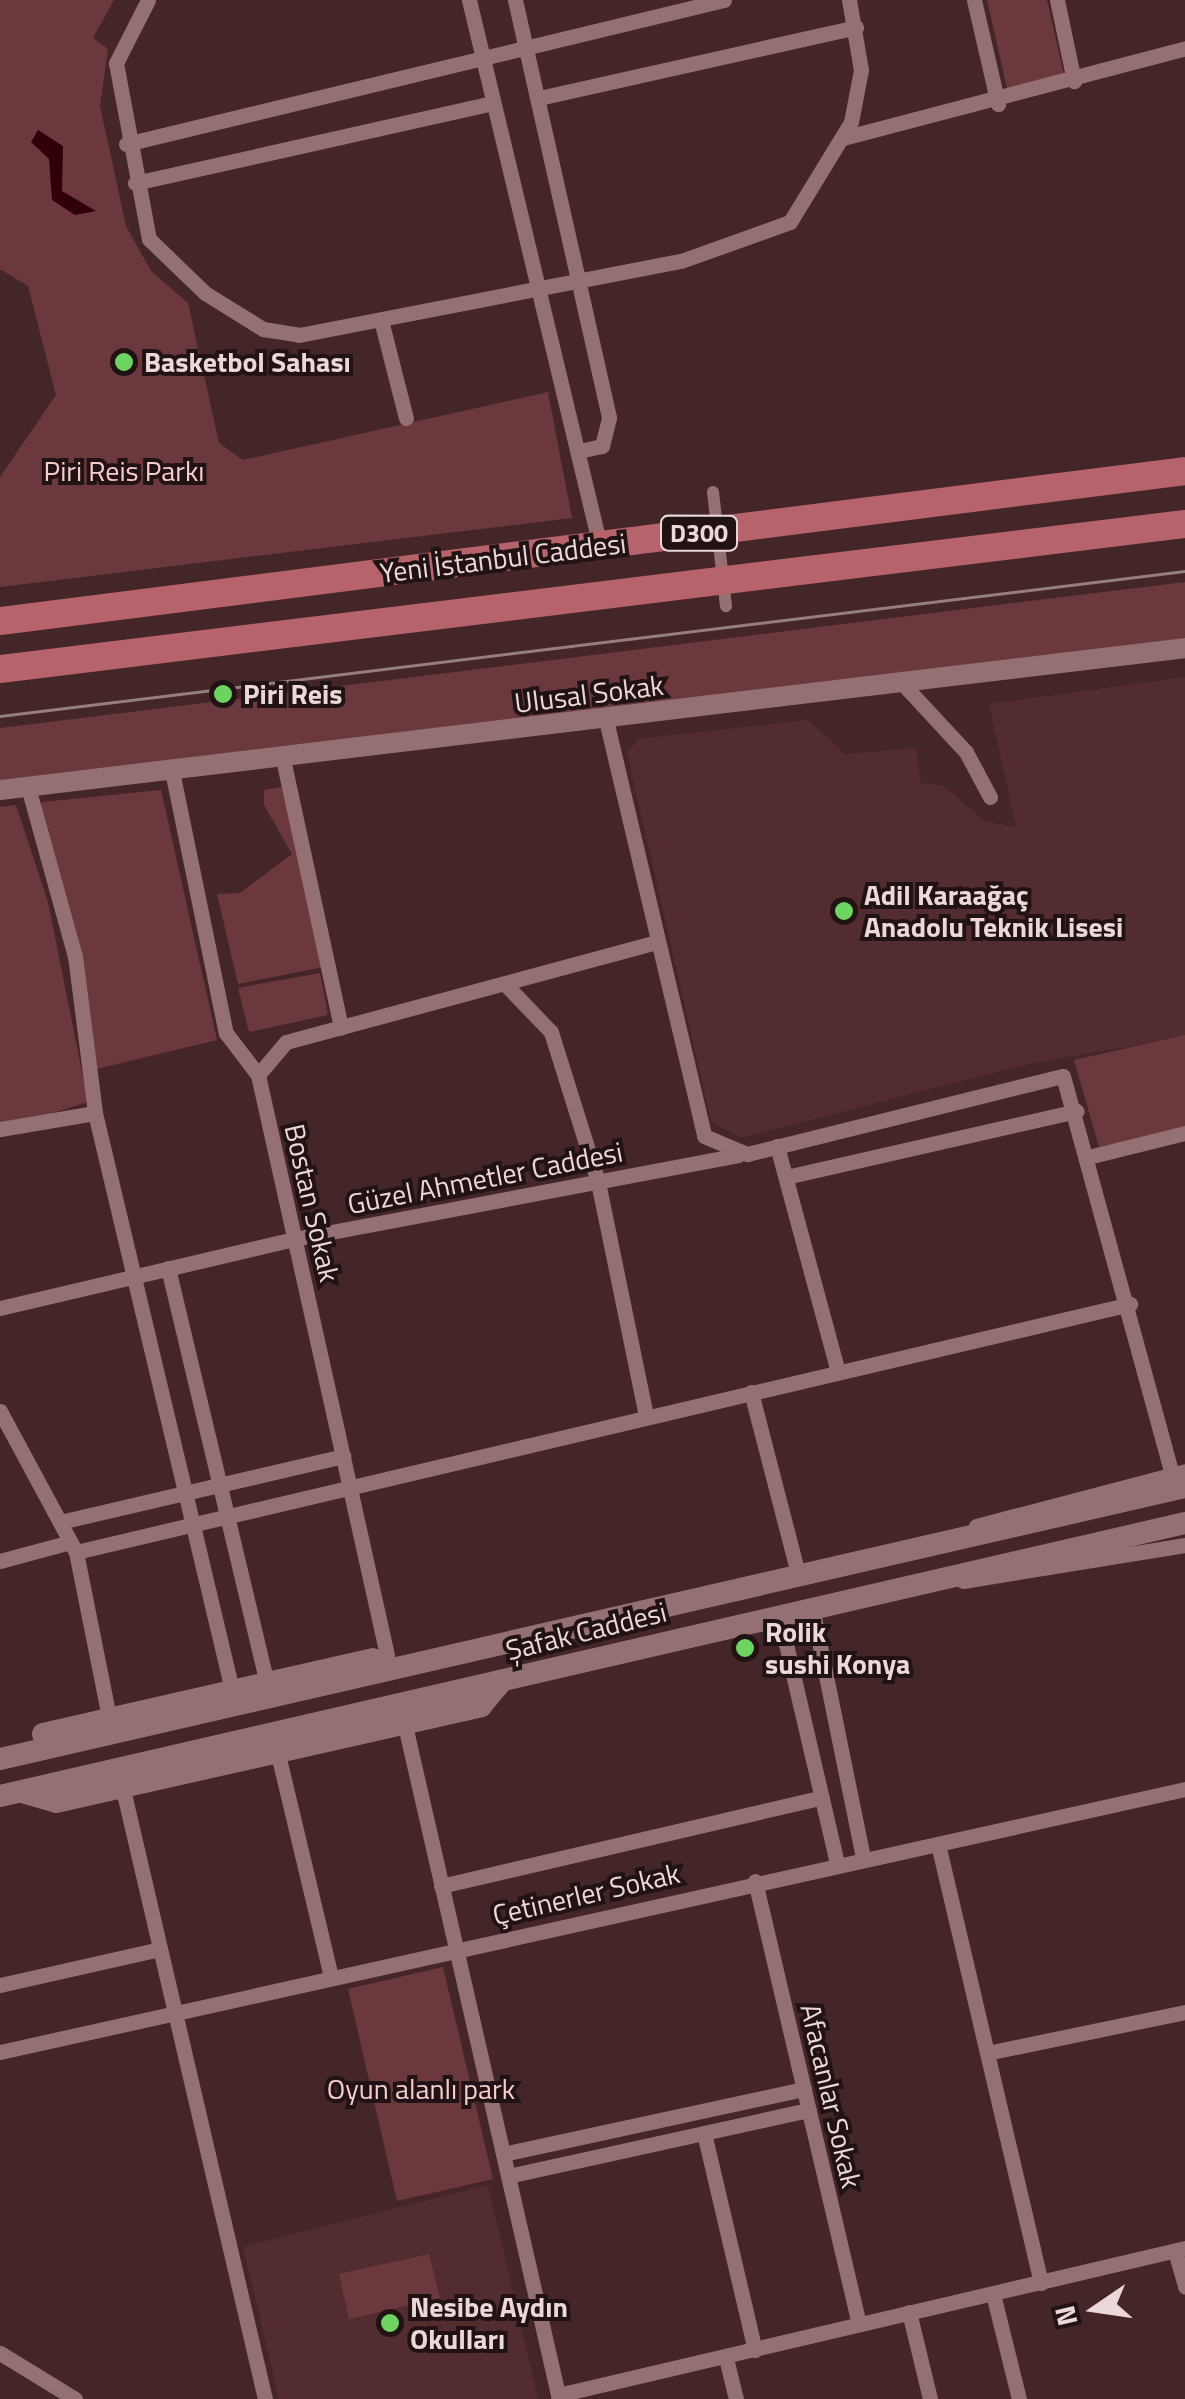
<!DOCTYPE html>
<html>
<head>
<meta charset="utf-8">
<style>
  body { margin:0 }
  #map { position:relative; width:1185px; height:2399px; overflow:hidden; background:#442628; font-family:"Titillium Web",sans-serif }
  div>[style] { position:absolute }
  .built>* { inset:0; background:#522c2f }
  .green>* { inset:0; background:#6b393d }
  .water>* { inset:0; background:#300009 }
  .pedestrian>* { height:12px; margin:-6px; padding:0 6px; transform-origin:6px; border-radius:6px; background:#947072 }
  .minor>* { height:15px; margin:-7.5px; padding:0 7.5px; transform-origin:7.5px; border-radius:7.5px; background:#947072 }
  .tertiary>* { height:20px; margin:-10px; padding:0 10px; transform-origin:10px; border-radius:10px; background:#947072 }
  .secondary>* { height:22px; margin:-11px; padding:0 11px; transform-origin:11px; border-radius:11px; background:#947072 }
  .trunk>* { height:28px; margin:-14px; padding:0 14px; transform-origin:14px; border-radius:14px; background:#b7636b }
  .tram>* { height:2.5px; margin:-1.25px; padding:0 1.25px; transform-origin:1.25px; border-radius:1.25px; background:#967d7e }
  .dots>* { width:28px; height:28px; translate:-50% -50%; box-sizing:border-box; border:5px solid #211314; border-radius:50% }
  span { translate:-50% -50%; white-space:nowrap; text-align:center; line-height:1.15; -webkit-text-stroke:8px #211314; paint-order:stroke }
  .shield-label span { padding:2px 8px; background:#211314; border:2px solid; border-radius:8px; -webkit-text-stroke-width:0 }
  .shield-label { font-size:25px; color:#ecd8d8; font-weight:700 }
  .poi-label { font-size:28px; color:#ecd8d8; font-weight:700 }
  .left { translate:0 -50%; text-align:left }
  .park-label { font-size:28px; color:#f8cbcd }
  .street-label { font-size:28px; color:#ecd8d8 }
  .north { position:absolute; left:1045px; top:2259px; width:100px; height:100px; -webkit-text-stroke:8px #211314; paint-order:stroke; rotate:257deg; font-size:28px; font-weight:700; line-height:40px; text-align:center; color:#ecd8d8 }
  .north::after { content:''; display:block; margin:auto; width:35px; height:45px; background:#ecd8d8; clip-path:polygon(50% 0,100% 100%,50% 72%,0 100%) }
</style>
</head>
<body>
<div id="map">
  <div class="built">
    <i style="clip-path:polygon(1185px 677px,1185px 1037px,1032px 1063px,741px 1138px,711px 1121px,627px 753px,638px 739px,808px 720px,845px 754px,916px 748px,921px 783px,944px 786px,984px 821px,1016px 827px,989px 704px)"></i>
    <i style="clip-path:polygon(488px 2185px,538px 2399px,279px 2399px,243px 2247px)"></i>
  </div>
  <div class="green">
    <i style="clip-path:polygon(0 0,114px 0,93px 38px,108px 49px,100px 106px,126px 226px,151px 271px,188px 303px,219px 443px,243px 460px,548px 392px,572px 518px,0 587px,0 477px,56px 395px,28px 286px,0 269px)"></i>
    <i style="clip-path:polygon(987px 0,1047px 0,1064px 75px,1007px 88px)"></i>
    <i style="clip-path:polygon(1185px 582px,1185px 639px,0 785px,0 728px)"></i>
    <i style="clip-path:polygon(286px 786px,324px 967px,238px 984px,217px 894px,240px 893px,292px 854px,264px 805px,264px 790px)"></i>
    <i style="clip-path:polygon(161px 790px,217px 1040px,96px 1069px,37px 814px,42px 802px)"></i>
    <i style="clip-path:polygon(16px 805px,48px 902px,88px 1102px,0 1129px,0 807px)"></i>
    <i style="clip-path:polygon(320px 973px,328px 1015px,249px 1032px,238px 988px)"></i>
    <i style="clip-path:polygon(1185px 1035px,1185px 1127px,1099px 1147px,1074px 1060px)"></i>
    <i style="clip-path:polygon(443px 1967px,493px 2179px,397px 2201px,348px 1989px)"></i>
    <i style="clip-path:polygon(429px 2254px,440px 2298px,349px 2319px,339px 2274px)"></i>
  </div>
  <div class="water">
    <i style="clip-path:polygon(38px 130px,63px 146px,62px 191px,96px 211px,75px 215px,52px 200px,49px 159px,31px 142px)"></i>
  </div>
  <div class="pedestrian">
    <i style="left:713px;top:492px;width:115px;rotate:83.5deg"></i>
  </div>
  <div class="minor">
    <i style="left:148px;top:0;width:71px;rotate:116.9deg"></i>
    <i style="left:116px;top:63px;width:179px;rotate:79.4deg"></i>
    <i style="left:149px;top:239px;width:78px;rotate:44deg"></i>
    <i style="left:205px;top:293px;width:68px;rotate:31.8deg"></i>
    <i style="left:263px;top:329px;width:36px;rotate:9deg"></i>
    <i style="left:299px;top:335px;width:389px;rotate:-11deg"></i>
    <i style="left:681px;top:261px;width:116px;rotate:-19.7deg"></i>
    <i style="left:790px;top:222px;width:117px;rotate:-58.6deg"></i>
    <i style="left:851px;top:122px;width:53px;rotate:-79.1deg"></i>
    <i style="left:861px;top:70px;width:71px;rotate:-99.7deg"></i>
    <i style="left:469px;top:0;width:561px;rotate:76.51deg"></i>
    <i style="left:515px;top:0;width:428px;rotate:77.3deg"></i>
    <i style="left:609px;top:418px;width:29px;rotate:104deg"></i>
    <i style="left:602px;top:446px;width:24px;rotate:168deg"></i>
    <i style="left:974px;top:0;width:107px;rotate:77deg"></i>
    <i style="left:1057px;top:0;width:83px;rotate:78.1deg"></i>
    <i style="left:539px;top:98px;width:325px;rotate:-12.6deg"></i>
    <i style="left:843px;top:138px;width:354px;rotate:-14.7deg"></i>
    <i style="left:126px;top:144px;width:615px;rotate:-13.54deg"></i>
    <i style="left:135px;top:183px;width:366px;rotate:-12.6deg"></i>
    <i style="left:382px;top:324px;width:97px;rotate:75.7deg"></i>
    <i style="left:901px;top:682px;width:96px;rotate:47.1deg"></i>
    <i style="left:966px;top:752px;width:51px;rotate:61.9deg"></i>
    <i style="left:606px;top:720px;width:427px;rotate:76.7deg"></i>
    <i style="left:704px;top:1136px;width:47px;rotate:22.7deg"></i>
    <i style="left:747px;top:1154px;width:325px;rotate:-13.9deg"></i>
    <i style="left:1063px;top:1076px;width:413px;rotate:74.7deg"></i>
    <i style="left:283px;top:759px;width:275px;rotate:77.8deg"></i>
    <i style="left:172px;top:771px;width:268px;rotate:78.4deg"></i>
    <i style="left:226px;top:1033px;width:53px;rotate:52.7deg"></i>
    <i style="left:258px;top:1075px;width:594px;rotate:77.46deg"></i>
    <i style="left:28px;top:787px;width:175px;rotate:74.5deg"></i>
    <i style="left:75px;top:956px;width:158px;rotate:82.7deg"></i>
    <i style="left:95px;top:1113px;width:593px;rotate:76.64deg"></i>
    <i style="left:505px;top:984px;width:66px;rotate:46.2deg"></i>
    <i style="left:551px;top:1032px;width:157px;rotate:72.6deg"></i>
    <i style="left:598px;top:1182px;width:239px;rotate:78.4deg"></i>
    <i style="left:258px;top:1075px;width:43px;rotate:-49.7deg"></i>
    <i style="left:286px;top:1042px;width:383px;rotate:-15.1deg"></i>
    <i style="left:0;top:1129px;width:96px;rotate:-9.6deg"></i>
    <i style="left:777px;top:1146px;width:234px;rotate:74.9deg"></i>
    <i style="left:1092px;top:1156px;width:96px;rotate:-13.9deg"></i>
    <i style="left:786px;top:1177px;width:298px;rotate:-12.8deg"></i>
    <i style="left:168px;top:1268px;width:426px;rotate:76.6deg"></i>
    <i style="left:0;top:1308px;width:302px;rotate:-13.2deg"></i>
    <i style="left:294px;top:1239px;width:452px;rotate:-10.7deg"></i>
    <i style="left:751px;top:1392px;width:191px;rotate:75.5deg"></i>
    <i style="left:0;top:1411px;width:160px;rotate:61.7deg"></i>
    <i style="left:76px;top:1552px;width:168px;rotate:78.7deg"></i>
    <i style="left:60px;top:1522px;width:291px;rotate:-13.1deg"></i>
    <i style="left:976px;top:1526px;width:216px;rotate:-14.7deg"></i>
    <i style="left:76px;top:1552px;width:1083px;rotate:-13.24deg"></i>
    <i style="left:0;top:1561px;width:73px;rotate:-15deg"></i>
    <i style="left:963px;top:1581px;width:225px;rotate:-9.2deg"></i>
    <i style="left:812px;top:1607px;width:256px;rotate:78.5deg"></i>
    <i style="left:779px;top:1614px;width:256px;rotate:76.9deg"></i>
    <i style="left:404px;top:1721px;width:695px;rotate:77.12deg"></i>
    <i style="left:277px;top:1750px;width:232px;rotate:76.6deg"></i>
    <i style="left:122px;top:1785px;width:630px;rotate:76.89deg"></i>
    <i style="left:938px;top:1844px;width:451px;rotate:76.8deg"></i>
    <i style="left:755px;top:1881px;width:454px;rotate:76.8deg"></i>
    <i style="left:441px;top:1886px;width:391px;rotate:-13.1deg"></i>
    <i style="left:0;top:1985px;width:164px;rotate:-12.7deg"></i>
    <i style="left:0;top:2052px;width:1214px;rotate:-12.51deg"></i>
    <i style="left:987px;top:2053px;width:202px;rotate:-11.7deg"></i>
    <i style="left:704px;top:2133px;width:223px;rotate:76.8deg"></i>
    <i style="left:503px;top:2154px;width:308px;rotate:-12.2deg"></i>
    <i style="left:508px;top:2176px;width:308px;rotate:-12.4deg"></i>
    <i style="left:1175px;top:2251px;width:37px;rotate:74deg"></i>
    <i style="left:993px;top:2294px;width:108px;rotate:76.1deg"></i>
    <i style="left:909px;top:2312px;width:89px;rotate:76.4deg"></i>
    <i style="left:0;top:2353px;width:88px;rotate:31.5deg"></i>
    <i style="left:726px;top:2358px;width:42px;rotate:76.3deg"></i>
    <i style="left:558px;top:2395px;width:644px;rotate:-13.19deg"></i>
  </div>
  <div class="tertiary">
    <i style="left:0;top:790px;width:1193px;rotate:-6.83deg"></i>
  </div>
  <div class="secondary">
    <i style="left:43px;top:1734px;width:338px;rotate:-12.8deg"></i>
    <i style="left:0;top:1759px;width:1216px;rotate:-12.93deg"></i>
    <i style="left:22px;top:1792px;width:35px;rotate:16deg"></i>
    <i style="left:56px;top:1802px;width:436px;rotate:-12.7deg"></i>
    <i style="left:481px;top:1706px;width:30px;rotate:-50deg"></i>
    <i style="left:0;top:1796px;width:1216px;rotate:-12.97deg"></i>
  </div>
  <div class="trunk">
    <i style="left:0;top:621px;width:1194px;rotate:-7.21deg"></i>
    <i style="left:0;top:669px;width:1194px;rotate:-6.98deg"></i>
  </div>
  <div class="tram">
    <i style="left:0;top:716px;width:1194px;rotate:-6.98deg"></i>
  </div>
  <div class="dots">
    <i style="left:124px;top:362px;background:#6dd361"></i>
    <i style="left:223px;top:694px;background:#6dd361"></i>
    <i style="left:844px;top:911px;background:#6dd361"></i>
    <i style="left:745px;top:1648px;background:#6dd361"></i>
    <i style="left:390px;top:2323px;background:#6dd361"></i>
  </div>
  <div class="shield-label">
    <span style="left:699px;top:533px">D300</span>
  </div>
  <div class="poi-label">
    <span class="left" style="left:144px;top:362px">Basketbol Sahası</span>
    <span class="left" style="left:243px;top:694px">Piri Reis</span>
    <span class="left" style="left:864px;top:911px">Adil Karaağaç<br>Anadolu Teknik Lisesi</span>
    <span class="left" style="left:765px;top:1648px">Rolik<br>sushi Konya</span>
    <span class="left" style="left:410px;top:2323px">Nesibe Aydın<br>Okulları</span>
  </div>
  <div class="park-label">
    <span style="left:124px;top:471px">Piri Reis Parkı</span>
    <span style="left:421px;top:2089px">Oyun alanlı park</span>
  </div>
  <div class="street-label">
    <span style="left:503px;top:558px;rotate:-7deg">Yeni İstanbul Caddesi</span>
    <span style="left:589px;top:694px;rotate:-7deg">Ulusal Sokak</span>
    <span style="left:485px;top:1178px;rotate:-11deg">Güzel Ahmetler Caddesi</span>
    <span style="left:312px;top:1203px;rotate:77deg">Bostan Sokak</span>
    <span style="left:586px;top:1631px;rotate:-14deg">Şafak Caddesi</span>
    <span style="left:586px;top:1894px;rotate:-13deg">Çetinerler Sokak</span>
    <span style="left:831px;top:2096px;rotate:77deg">Afacanlar Sokak</span>
  </div>
  <div class="north">N</div>
</div>
</body>
</html>
